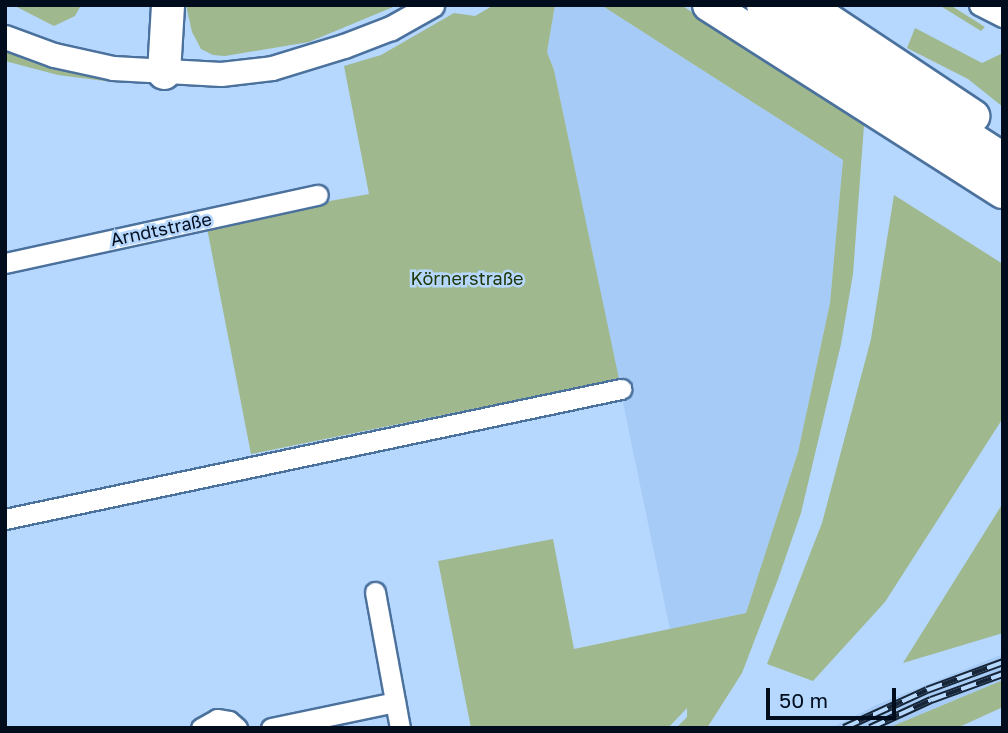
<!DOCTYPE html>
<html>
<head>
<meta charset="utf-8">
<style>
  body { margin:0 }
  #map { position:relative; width:1008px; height:733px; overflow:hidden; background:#b6d7fe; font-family:"Golos Text",sans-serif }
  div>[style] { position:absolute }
  .built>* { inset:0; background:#a5cbf6 }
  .green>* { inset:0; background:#a0b88d }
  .roads { filter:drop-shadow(2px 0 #4b719d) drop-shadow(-2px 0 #4b719d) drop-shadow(0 2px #4b719d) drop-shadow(0 -2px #4b719d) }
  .minor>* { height:19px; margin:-9.5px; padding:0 9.5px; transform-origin:9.5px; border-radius:9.5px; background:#fff }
  .tertiary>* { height:23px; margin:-11.5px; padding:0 11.5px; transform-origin:11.5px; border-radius:11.5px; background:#fff }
  .trunk>* { height:32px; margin:-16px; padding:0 16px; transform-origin:16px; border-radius:16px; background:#fff }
  .rail>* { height:8px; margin-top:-4px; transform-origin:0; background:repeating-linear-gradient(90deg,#b6d7fe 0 16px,#162537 0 32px); box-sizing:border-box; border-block:2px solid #162537 }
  span { translate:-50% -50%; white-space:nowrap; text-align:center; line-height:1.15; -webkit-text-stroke:5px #b6d7fe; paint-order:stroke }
  .street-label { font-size:18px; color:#010d1d }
  .park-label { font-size:18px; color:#203707 }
  .frame { position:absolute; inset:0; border:7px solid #010d1d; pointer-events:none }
  .scale { position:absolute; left:766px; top:688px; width:130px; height:32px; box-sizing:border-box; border:4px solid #010d1d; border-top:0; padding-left:9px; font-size:21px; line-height:24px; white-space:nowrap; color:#010d1d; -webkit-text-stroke:5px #b6d7fe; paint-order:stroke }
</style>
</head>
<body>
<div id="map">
  <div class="built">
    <i style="clip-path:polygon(555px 5px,601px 5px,843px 160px,830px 303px,798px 452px,746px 613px,670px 629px,554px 70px,547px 52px)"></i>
    <i style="clip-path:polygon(1003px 654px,1003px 680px,888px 728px,831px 728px,876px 705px)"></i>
  </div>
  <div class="green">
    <i style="clip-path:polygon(13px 5px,81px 5px,75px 16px,54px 26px)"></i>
    <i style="clip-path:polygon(186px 5px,398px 5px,309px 42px,225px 56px,213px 55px,201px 49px,192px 32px)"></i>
    <i style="clip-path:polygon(494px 5px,555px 5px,547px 52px,554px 70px,619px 379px,251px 454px,206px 223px,369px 194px,344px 66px,381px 55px,454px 13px,475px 16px)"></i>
    <i style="clip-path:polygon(601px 5px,681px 5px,851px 114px,864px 125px,853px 274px,841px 344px,801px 513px,777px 582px,742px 673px,707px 728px,676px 728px,687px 717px,687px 708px,668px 728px,471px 728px,438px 561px,553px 539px,574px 649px,746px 613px,798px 452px,830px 303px,843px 160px)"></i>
    <i style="clip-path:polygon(939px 5px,950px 5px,985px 27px,981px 31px)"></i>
    <i style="clip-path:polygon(915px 28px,982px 63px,1003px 53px,1003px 107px,968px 79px,907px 48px)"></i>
    <i style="clip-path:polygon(5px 50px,61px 70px,120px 83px,58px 75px,5px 61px)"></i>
    <i style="clip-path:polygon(894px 195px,1003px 264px,1003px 418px,885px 602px,813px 681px,767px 664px,822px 523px,871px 339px)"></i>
    <i style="clip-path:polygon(1003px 503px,1003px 633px,903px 663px)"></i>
    <i style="clip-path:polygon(1003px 680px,1003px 707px,957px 728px,888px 728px)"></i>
  </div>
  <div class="roads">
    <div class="minor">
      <i style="left:979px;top:5px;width:27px;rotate:27deg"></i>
      <i style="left:5px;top:263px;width:320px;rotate:-12.3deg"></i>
      <i style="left:5px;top:519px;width:630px;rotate:-11.92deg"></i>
      <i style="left:375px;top:592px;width:138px;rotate:79.6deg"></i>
      <i style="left:201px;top:728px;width:18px;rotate:-29deg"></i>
      <i style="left:217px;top:719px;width:12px;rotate:9deg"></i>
      <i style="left:229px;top:721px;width:11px;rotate:41deg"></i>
      <i style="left:271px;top:728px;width:127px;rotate:-11.8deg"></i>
    </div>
    <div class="tertiary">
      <i style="left:5px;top:37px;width:52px;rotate:20.2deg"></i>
      <i style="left:54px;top:55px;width:60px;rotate:12.4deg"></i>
      <i style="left:113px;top:68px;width:108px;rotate:3.2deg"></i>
      <i style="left:221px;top:74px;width:51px;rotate:-6.7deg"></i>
      <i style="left:272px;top:68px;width:75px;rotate:-17deg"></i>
      <i style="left:344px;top:46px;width:50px;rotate:-21deg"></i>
      <i style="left:391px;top:28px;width:47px;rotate:-29.3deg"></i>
    </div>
    <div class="trunk">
      <i style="left:709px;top:5px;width:348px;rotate:32.5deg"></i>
      <i style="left:763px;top:5px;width:285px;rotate:32.7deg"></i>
      <i style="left:806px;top:5px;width:201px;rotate:33.6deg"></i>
      <i style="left:164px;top:73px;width:68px;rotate:-86.6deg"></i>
    </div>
  </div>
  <div class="rail">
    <i style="left:844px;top:728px;width:91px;rotate:-24.6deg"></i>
    <i style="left:927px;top:690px;width:81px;rotate:-20.2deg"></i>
    <i style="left:870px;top:728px;width:67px;rotate:-24.7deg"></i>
    <i style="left:931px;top:700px;width:77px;rotate:-19.9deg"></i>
  </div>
  <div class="street-label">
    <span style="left:161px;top:229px;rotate:-12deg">Arndtstraße</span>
  </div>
  <div class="park-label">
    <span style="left:467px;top:278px">Körnerstraße</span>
  </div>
  <div class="frame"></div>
  <div class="scale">50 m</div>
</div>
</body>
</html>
